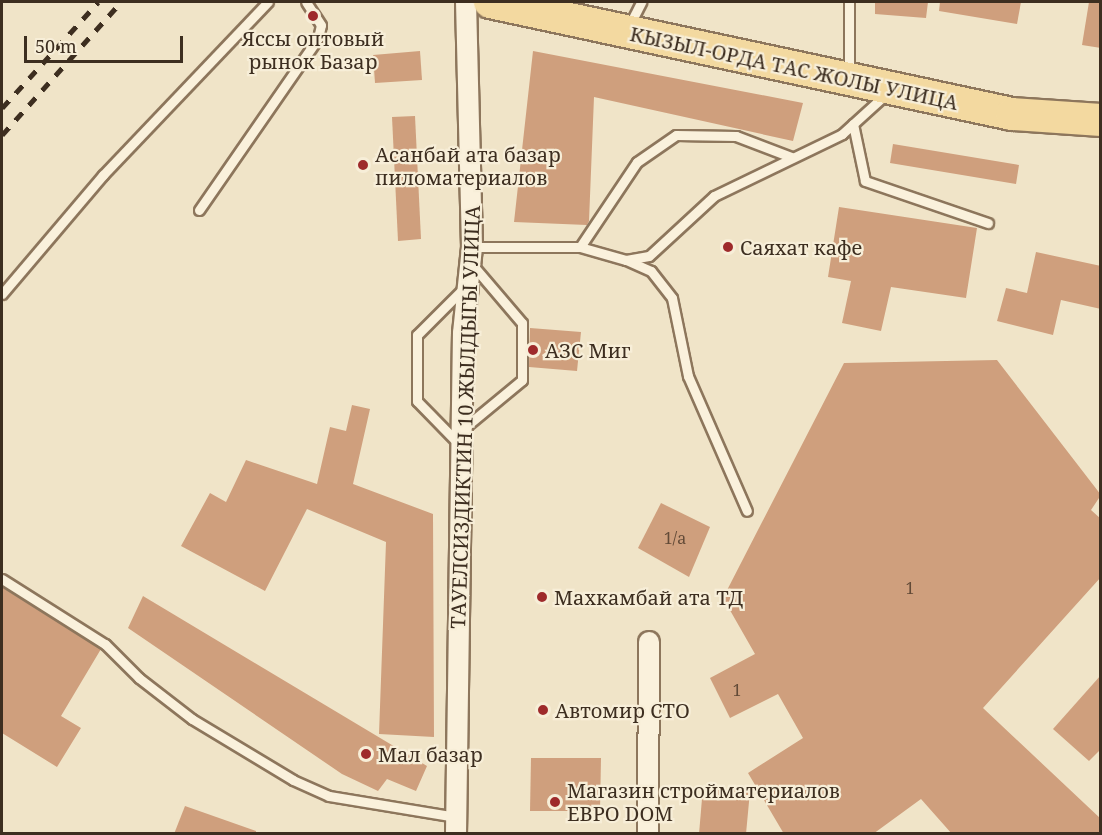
<!DOCTYPE html>
<html>
<head>
<meta charset="utf-8">
<style>
  body { margin:0 }
  #map { position:relative; width:1102px; height:835px; overflow:hidden; background:#f0e4c8; font-family:"Noto Serif",serif }
  div>[style] { position:absolute }
  .building>* { inset:0; background:#cf9f7d }
  .roads { filter:drop-shadow(2px 0 #8d765c) drop-shadow(-2px 0 #8d765c) drop-shadow(0 2px #8d765c) drop-shadow(0 -2px #8d765c) }
  .lane>* { height:9px; margin:-4.5px; padding:0 4.5px; transform-origin:4.5px; border-radius:4.5px; background:#faf1dc }
  .street>* { height:20px; margin:-10px; padding:0 10px; transform-origin:10px; border-radius:10px; background:#faf1dc }
  .primary>* { height:32px; margin:-16px; padding:0 16px; transform-origin:16px; border-radius:16px; background:#f3d9a0 }
  .rail>* { height:4.5px; margin-top:-2.25px; transform-origin:0; background:repeating-linear-gradient(90deg,#3d2e20 0 10px,transparent 0 20px) }
  .dots>* { width:16px; height:16px; translate:-50% -50%; box-sizing:border-box; border:3px solid #f7eed8; border-radius:50% }
  span { translate:-50% -50%; white-space:nowrap; text-align:center; line-height:1.15; -webkit-text-stroke:4.5px #f7eed8; paint-order:stroke }
  .number-label { font-size:16px; color:#624a37 }
  .number-label span { -webkit-text-stroke-width:0 }
  .poi-label { font-size:20px; color:#3d2e20 }
  .left { translate:0 -50%; text-align:left }
  .street-label { font-size:20px; color:#3d2e20 }
  .frame { position:absolute; inset:0; border:3px solid #3d2e20; pointer-events:none }
  .scale { position:absolute; left:24px; top:36px; width:159px; height:27px; box-sizing:border-box; border:3px solid #3d2e20; border-top:0; padding-left:8px; font-size:18px; line-height:21px; white-space:nowrap; color:#3d2e20; -webkit-text-stroke:4px #f7eed8; paint-order:stroke }
</style>
</head>
<body>
<div id="map">
  <div class="building">
    <i style="clip-path:polygon(875px 2px,928px 2px,926px 18px,875px 14px)"></i>
    <i style="clip-path:polygon(940px 2px,1021px 2px,1017px 24px,939px 11px)"></i>
    <i style="clip-path:polygon(1089px 2px,1101px 2px,1101px 48px,1082px 45px)"></i>
    <i style="clip-path:polygon(420px 51px,422px 80px,375px 83px,373px 55px)"></i>
    <i style="clip-path:polygon(533px 51px,803px 103px,793px 141px,594px 97px,589px 221px,587px 225px,514px 222px)"></i>
    <i style="clip-path:polygon(415px 116px,421px 239px,398px 241px,392px 117px)"></i>
    <i style="clip-path:polygon(893px 144px,1019px 165px,1016px 184px,890px 163px)"></i>
    <i style="clip-path:polygon(839px 207px,977px 228px,966px 298px,891px 287px,881px 331px,842px 323px,851px 281px,828px 277px)"></i>
    <i style="clip-path:polygon(1036px 252px,1101px 266px,1101px 309px,1061px 300px,1053px 335px,997px 321px,1006px 288px,1027px 293px)"></i>
    <i style="clip-path:polygon(530px 328px,581px 332px,577px 371px,529px 367px)"></i>
    <i style="clip-path:polygon(997px 360px,1101px 495px,1091px 510px,1101px 519px,1101px 577px,983px 708px,1101px 819px,1101px 834px,952px 834px,921px 799px,873px 834px,784px 834px,748px 773px,803px 738px,778px 694px,730px 718px,710px 678px,755px 654px,723px 598px,844px 363px)"></i>
    <i style="clip-path:polygon(352px 405px,370px 409px,353px 484px,433px 514px,434px 737px,379px 734px,386px 542px,307px 509px,265px 591px,181px 546px,210px 493px,226px 502px,246px 460px,317px 484px,330px 427px,346px 431px)"></i>
    <i style="clip-path:polygon(661px 503px,710px 527px,689px 577px,638px 548px)"></i>
    <i style="clip-path:polygon(2px 587px,101px 649px,61px 716px,81px 728px,57px 767px,2px 733px)"></i>
    <i style="clip-path:polygon(143px 596px,427px 766px,416px 791px,387px 779px,378px 791px,342px 774px,128px 628px)"></i>
    <i style="clip-path:polygon(1101px 675px,1101px 749px,1089px 761px,1053px 729px)"></i>
    <i style="clip-path:polygon(531px 758px,601px 758px,600px 811px,530px 811px)"></i>
    <i style="clip-path:polygon(703px 787px,750px 791px,746px 834px,699px 834px)"></i>
    <i style="clip-path:polygon(185px 806px,256px 831px,256px 834px,174px 834px)"></i>
  </div>
  <div class="roads">
    <div class="lane">
      <i style="left:629px;top:26px;width:27px;rotate:-63deg"></i>
      <i style="left:849px;top:75px;width:73px;rotate:-90deg"></i>
      <i style="left:853px;top:124px;width:58px;rotate:78.1deg"></i>
      <i style="left:865px;top:181px;width:130px;rotate:18.9deg"></i>
      <i style="left:199px;top:210px;width:209px;rotate:-55.3deg"></i>
      <i style="left:318px;top:38px;width:13px;rotate:-77deg"></i>
      <i style="left:321px;top:25px;width:27px;rotate:-123deg"></i>
      <i style="left:472px;top:247px;width:108px"></i>
      <i style="left:580px;top:247px;width:48px;rotate:15.8deg"></i>
      <i style="left:626px;top:260px;width:23px;rotate:-10deg"></i>
      <i style="left:649px;top:256px;width:88px;rotate:-42.7deg"></i>
      <i style="left:714px;top:196px;width:142px;rotate:-25.8deg"></i>
      <i style="left:842px;top:134px;width:58px;rotate:-42.2deg"></i>
      <i style="left:580px;top:247px;width:102px;rotate:-56.2deg"></i>
      <i style="left:637px;top:162px;width:47px;rotate:-34.7deg"></i>
      <i style="left:676px;top:135px;width:60px;rotate:1deg"></i>
      <i style="left:736px;top:136px;width:59px;rotate:20.9deg"></i>
      <i style="left:626px;top:260px;width:27px;rotate:24deg"></i>
      <i style="left:651px;top:271px;width:34px;rotate:52deg"></i>
      <i style="left:672px;top:298px;width:80px;rotate:78.4deg"></i>
      <i style="left:688px;top:376px;width:147px;rotate:66.4deg"></i>
      <i style="left:2px;top:294px;width:156px;rotate:-49.7deg"></i>
      <i style="left:103px;top:175px;width:239px;rotate:-46.4deg"></i>
      <i style="left:464px;top:428px;width:75px;rotate:-39.6deg"></i>
      <i style="left:522px;top:380px;width:57px;rotate:-90deg"></i>
      <i style="left:522px;top:323px;width:79px;rotate:-130.4deg"></i>
      <i style="left:459px;top:444px;width:60px;rotate:-134.3deg"></i>
      <i style="left:417px;top:401px;width:66px;rotate:-90deg"></i>
      <i style="left:417px;top:335px;width:68px;rotate:-45deg"></i>
      <i style="left:2px;top:579px;width:122px;rotate:32.3deg"></i>
      <i style="left:105px;top:644px;width:48px;rotate:45deg"></i>
      <i style="left:139px;top:678px;width:67px;rotate:37.7deg"></i>
      <i style="left:192px;top:719px;width:118px;rotate:31.1deg"></i>
      <i style="left:293px;top:780px;width:39px;rotate:24deg"></i>
      <i style="left:329px;top:796px;width:129px;rotate:9.4deg"></i>
    </div>
    <div class="street">
      <i style="left:456px;top:834px;width:501px;rotate:-89.2deg"></i>
      <i style="left:463px;top:333px;width:86px;rotate:-84deg"></i>
      <i style="left:472px;top:247px;width:245px;rotate:-91.4deg"></i>
      <i style="left:648px;top:834px;width:192px;rotate:-89.7deg"></i>
    </div>
    <div class="primary">
      <i style="left:490px;top:2px;width:534px;rotate:12.11deg"></i>
      <i style="left:1012px;top:114px;width:88px;rotate:3.9deg"></i>
    </div>
  </div>
  <div class="rail">
    <i style="left:2px;top:108px;width:143px;rotate:-47.8deg"></i>
    <i style="left:2px;top:135px;width:178px;rotate:-48.2deg"></i>
  </div>
  <div class="dots">
    <i style="left:313px;top:16px;background:#9e2a2b"></i>
    <i style="left:363px;top:165px;background:#9e2a2b"></i>
    <i style="left:728px;top:247px;background:#9e2a2b"></i>
    <i style="left:533px;top:350px;background:#9e2a2b"></i>
    <i style="left:542px;top:597px;background:#9e2a2b"></i>
    <i style="left:543px;top:710px;background:#9e2a2b"></i>
    <i style="left:366px;top:754px;background:#9e2a2b"></i>
    <i style="left:555px;top:802px;background:#9e2a2b"></i>
  </div>
  <div class="number-label">
    <span style="left:675px;top:538px">1/а</span>
    <span style="left:910px;top:588px">1</span>
    <span style="left:737px;top:690px">1</span>
  </div>
  <div class="poi-label">
    <span style="left:313px;top:50px">Яссы оптовый<br>рынок Базар</span>
    <span class="left" style="left:375px;top:166px">Асанбай ата базар<br>пиломатериалов</span>
    <span class="left" style="left:740px;top:247px">Саяхат кафе</span>
    <span class="left" style="left:545px;top:350px">АЗС Миг</span>
    <span class="left" style="left:554px;top:597px">Махкамбай ата ТД</span>
    <span class="left" style="left:555px;top:710px">Автомир СТО</span>
    <span class="left" style="left:378px;top:754px">Мал базар</span>
    <span class="left" style="left:567px;top:802px">Магазин стройматериалов<br>ЕВРО DOM</span>
  </div>
  <div class="street-label">
    <span style="left:794px;top:68px;rotate:12deg">КЫЗЫЛ-ОРДА ТАС ЖОЛЫ УЛИЦА</span>
    <span style="left:465px;top:417px;rotate:-88deg">ТАУЕЛСИЗДИКТИН 10 ЖЫЛДЫГЫ УЛИЦА</span>
  </div>
  <div class="frame"></div>
  <div class="scale">50 m</div>
</div>
</body>
</html>
